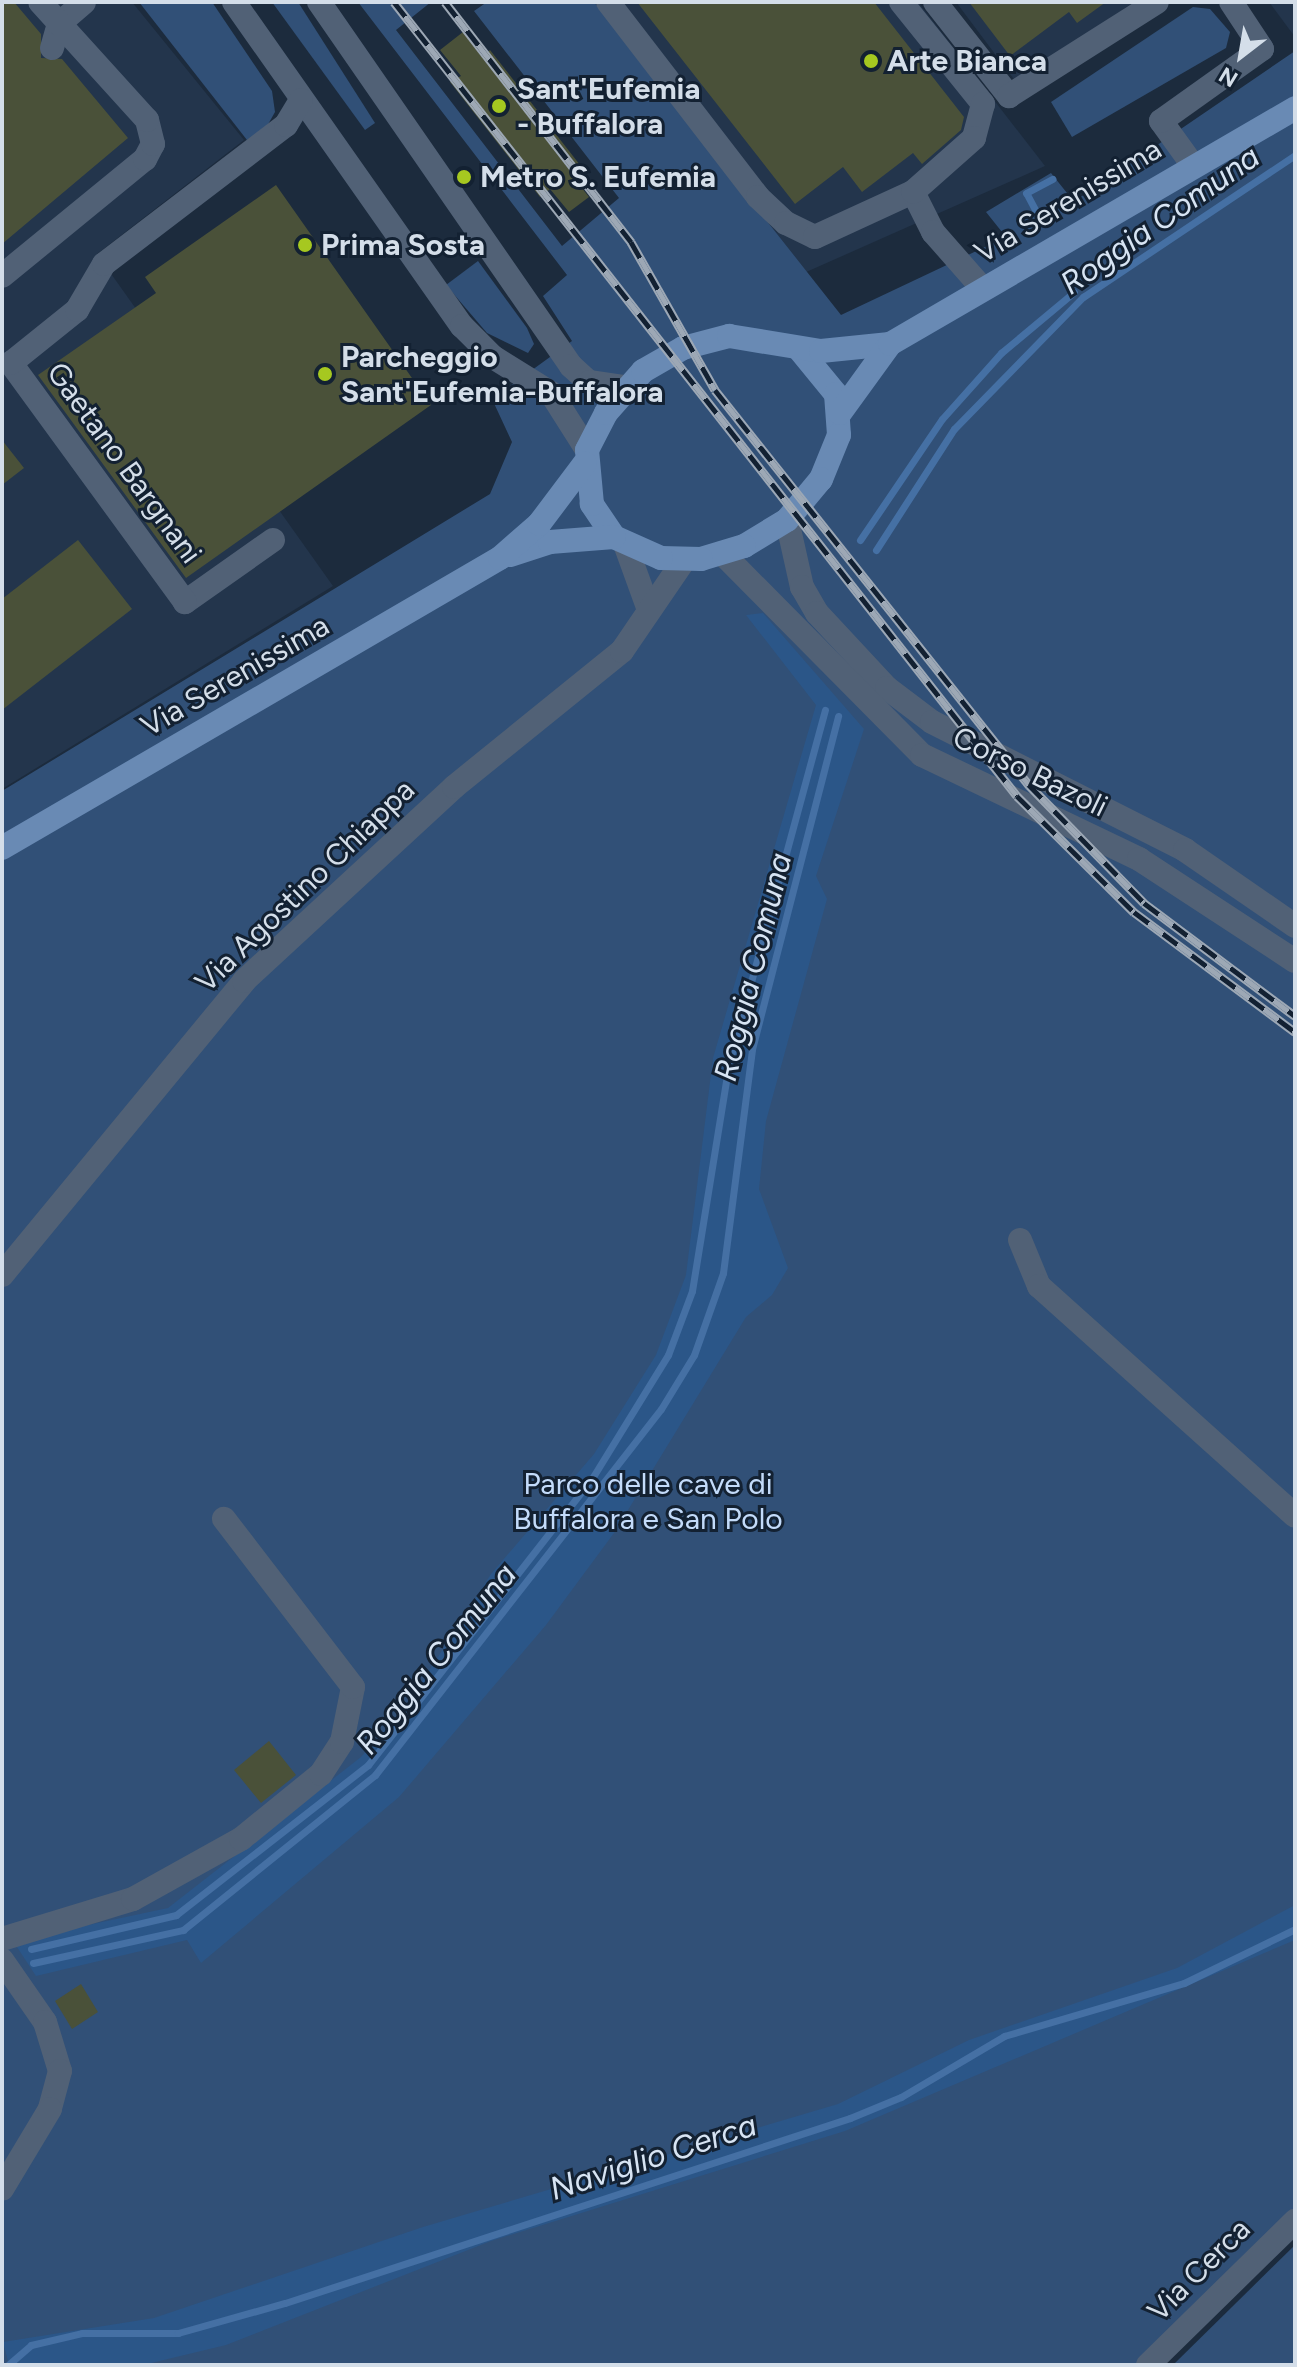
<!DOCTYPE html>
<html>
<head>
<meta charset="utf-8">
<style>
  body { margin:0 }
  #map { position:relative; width:1297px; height:2367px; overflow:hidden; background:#1c2b3d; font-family:Figtree,sans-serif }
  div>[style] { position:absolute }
  .built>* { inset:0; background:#23354c }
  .green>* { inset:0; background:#315077 }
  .forest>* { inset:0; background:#2b5688 }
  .stream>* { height:7px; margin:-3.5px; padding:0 3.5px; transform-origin:3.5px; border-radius:3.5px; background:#4570a4 }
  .building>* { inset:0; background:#4a5139 }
  .minor>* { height:24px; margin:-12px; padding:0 12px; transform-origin:12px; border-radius:12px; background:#516176 }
  .major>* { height:24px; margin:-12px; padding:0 12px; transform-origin:12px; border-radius:12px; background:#698ab4 }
  .rail>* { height:9px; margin-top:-4.5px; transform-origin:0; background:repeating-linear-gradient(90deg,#132132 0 18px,#9da8b5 0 36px); box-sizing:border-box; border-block:2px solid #9da8b5 }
  .dots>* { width:22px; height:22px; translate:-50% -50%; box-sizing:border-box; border:4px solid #132132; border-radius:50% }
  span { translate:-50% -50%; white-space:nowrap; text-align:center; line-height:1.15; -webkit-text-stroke:6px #132132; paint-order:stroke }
  .poi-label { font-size:30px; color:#d4dee9; font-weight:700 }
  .left { translate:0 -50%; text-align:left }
  .street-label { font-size:30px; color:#d4dee9 }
  .park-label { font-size:30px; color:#c3dbfa }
  .water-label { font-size:32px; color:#d7e4f3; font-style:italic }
  .frame { position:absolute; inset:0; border:4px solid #d4dee9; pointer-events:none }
  .north { position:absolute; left:1201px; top:16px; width:80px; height:80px; -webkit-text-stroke:6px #132132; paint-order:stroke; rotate:211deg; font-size:22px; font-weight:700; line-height:32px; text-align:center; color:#d4dee9 }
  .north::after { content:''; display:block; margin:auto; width:28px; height:36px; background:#d4dee9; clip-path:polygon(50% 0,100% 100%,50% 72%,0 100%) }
</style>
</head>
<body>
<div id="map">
  <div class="built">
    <i style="clip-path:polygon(2px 2px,132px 2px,244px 140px,97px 254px,333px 586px,2px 789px)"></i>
    <i style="clip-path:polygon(594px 2px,918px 2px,1045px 166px,804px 273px)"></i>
    <i style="clip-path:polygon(956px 2px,1134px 2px,1016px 82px)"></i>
    <i style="clip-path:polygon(1269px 2px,1295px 2px,1295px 37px)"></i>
  </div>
  <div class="green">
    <i style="clip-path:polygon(139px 2px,212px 2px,272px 91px,275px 112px,266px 128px,247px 140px)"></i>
    <i style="clip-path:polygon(272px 2px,298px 2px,375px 123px,365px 130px)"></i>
    <i style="clip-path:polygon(358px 2px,431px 2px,396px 30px,562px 246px,619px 198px,474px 11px,487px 2px,594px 2px,841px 315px,1006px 237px,986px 212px,1051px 173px,1071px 198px,1035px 221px,1084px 195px,1295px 51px,1295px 2212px,1138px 2365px,2px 2365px,2px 791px,490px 494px,512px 442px,492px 399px,572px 341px,543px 296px,567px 275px)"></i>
    <i style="clip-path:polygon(1193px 7px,1210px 9px,1230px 32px,1226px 48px,1072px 137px,1051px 102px)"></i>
    <i style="clip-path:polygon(478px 261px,527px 328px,534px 344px,528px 353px,487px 333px,446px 285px)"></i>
    <i style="clip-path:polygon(1295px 2245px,1295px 2365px,1173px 2365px)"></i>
  </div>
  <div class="forest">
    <i style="clip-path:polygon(763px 613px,864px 729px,816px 876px,827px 899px,766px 1121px,759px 1189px,788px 1268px,772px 1295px,746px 1317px,614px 1533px,546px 1625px,399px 1797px,201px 1963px,187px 1940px,36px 1976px,13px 1941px,168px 1908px,361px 1757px,409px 1702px,491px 1574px,594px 1454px,656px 1355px,686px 1275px,713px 1058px,816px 705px,746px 615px)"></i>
    <i style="clip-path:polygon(1295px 1905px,1295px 1940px,845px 2131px,491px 2241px,226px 2345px,143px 2365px,9px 2365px,3px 2342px,154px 2318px,423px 2227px,838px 2104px,969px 2040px,1177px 1968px)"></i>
  </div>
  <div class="stream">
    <i style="left:1039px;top:217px;width:27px;rotate:-118deg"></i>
    <i style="left:1026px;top:193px;width:30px;rotate:-28deg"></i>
    <i style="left:860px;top:540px;width:146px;rotate:-55.9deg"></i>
    <i style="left:942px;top:419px;width:89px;rotate:-48.2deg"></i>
    <i style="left:1001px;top:353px;width:95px;rotate:-39.9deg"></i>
    <i style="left:876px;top:550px;width:144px;rotate:-57.2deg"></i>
    <i style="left:954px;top:429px;width:185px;rotate:-45.7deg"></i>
    <i style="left:1083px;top:297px;width:255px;rotate:-33.8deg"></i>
    <i style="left:31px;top:1949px;width:149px;rotate:-13.2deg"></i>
    <i style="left:176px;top:1915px;width:244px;rotate:-38deg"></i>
    <i style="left:368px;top:1765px;width:362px;rotate:-52deg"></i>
    <i style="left:591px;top:1480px;width:147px;rotate:-58.4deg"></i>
    <i style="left:668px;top:1355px;width:68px;rotate:-69.4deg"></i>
    <i style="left:692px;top:1291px;width:231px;rotate:-80.8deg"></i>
    <i style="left:729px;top:1063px;width:366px;rotate:-74.8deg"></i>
    <i style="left:33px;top:1963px;width:154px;rotate:-12.4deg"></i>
    <i style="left:183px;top:1930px;width:247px;rotate:-38.9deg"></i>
    <i style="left:375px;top:1775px;width:464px;rotate:-52deg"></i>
    <i style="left:661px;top:1409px;width:63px;rotate:-58.6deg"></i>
    <i style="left:694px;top:1355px;width:87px;rotate:-70.5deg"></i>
    <i style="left:723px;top:1273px;width:226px;rotate:-82.6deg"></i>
    <i style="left:752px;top:1049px;width:344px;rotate:-75.5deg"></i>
    <i style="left:8px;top:2365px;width:30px;rotate:-41deg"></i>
    <i style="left:31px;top:2345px;width:52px;rotate:-13.2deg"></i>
    <i style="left:82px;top:2333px;width:96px"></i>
    <i style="left:178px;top:2333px;width:111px;rotate:-15.7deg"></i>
    <i style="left:285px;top:2303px;width:595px;rotate:-18.13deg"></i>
    <i style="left:850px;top:2118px;width:55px;rotate:-22.4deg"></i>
    <i style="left:901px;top:2097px;width:120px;rotate:-30.6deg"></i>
    <i style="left:1004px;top:2036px;width:188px;rotate:-16.4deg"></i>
    <i style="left:1184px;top:1983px;width:123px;rotate:-25.9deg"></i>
  </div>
  <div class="building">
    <i style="clip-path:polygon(2px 2px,14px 2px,41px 34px,41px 58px,62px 59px,128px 138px,2px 244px)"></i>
    <i style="clip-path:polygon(637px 2px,874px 2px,964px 117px,961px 130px,922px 164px,913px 153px,862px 192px,843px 167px,795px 204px)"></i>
    <i style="clip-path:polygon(969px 2px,1106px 2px,1077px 23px,1069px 12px,1010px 56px)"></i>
    <i style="clip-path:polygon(463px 32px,482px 57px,490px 50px,580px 165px,570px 173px,589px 197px,569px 212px,550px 189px,540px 197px,450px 82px,461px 76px,440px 50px)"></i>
    <i style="clip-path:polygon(276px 185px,431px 405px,186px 578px,38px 375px,156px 293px,145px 277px)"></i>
    <i style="clip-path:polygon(2px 440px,24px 468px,2px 485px)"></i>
    <i style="clip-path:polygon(78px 540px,132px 609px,2px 710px,2px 599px)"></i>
    <i style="clip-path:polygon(269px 1741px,296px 1775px,261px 1803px,234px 1770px)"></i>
    <i style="clip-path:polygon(81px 1984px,98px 2012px,72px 2029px,55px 2001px)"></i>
  </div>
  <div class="minor">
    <i style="left:234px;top:2px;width:396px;rotate:54.9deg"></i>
    <i style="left:462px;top:326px;width:44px;rotate:45deg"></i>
    <i style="left:493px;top:357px;width:68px;rotate:31.8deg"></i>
    <i style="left:551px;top:393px;width:67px;rotate:57.7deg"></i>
    <i style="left:319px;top:2px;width:443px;rotate:55.3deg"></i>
    <i style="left:571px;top:366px;width:24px;rotate:42deg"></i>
    <i style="left:589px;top:382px;width:36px;rotate:8deg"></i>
    <i style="left:608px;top:2px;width:246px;rotate:52.4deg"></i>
    <i style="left:758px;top:197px;width:38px;rotate:43deg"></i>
    <i style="left:786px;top:223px;width:32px;rotate:26deg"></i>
    <i style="left:815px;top:237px;width:108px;rotate:-24.7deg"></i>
    <i style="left:913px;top:192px;width:45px;rotate:63.4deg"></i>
    <i style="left:933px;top:232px;width:76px;rotate:48.7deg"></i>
    <i style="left:901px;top:2px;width:131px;rotate:51.2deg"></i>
    <i style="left:983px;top:104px;width:35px;rotate:105deg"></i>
    <i style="left:974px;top:138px;width:81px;rotate:138.5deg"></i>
    <i style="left:935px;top:2px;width:120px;rotate:51.8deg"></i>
    <i style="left:1009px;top:96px;width:175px;rotate:-32.4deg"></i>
    <i style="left:52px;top:48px;width:25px;rotate:-74deg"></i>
    <i style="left:59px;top:24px;width:33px;rotate:-41deg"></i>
    <i style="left:1192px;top:164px;width:53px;rotate:-125.8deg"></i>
    <i style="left:1161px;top:121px;width:124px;rotate:-35.5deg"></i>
    <i style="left:1262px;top:49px;width:56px;rotate:-123.4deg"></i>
    <i style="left:2px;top:276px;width:185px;rotate:-39.3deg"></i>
    <i style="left:145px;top:159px;width:17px;rotate:-62deg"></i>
    <i style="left:153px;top:144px;width:25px;rotate:-104deg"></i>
    <i style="left:147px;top:120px;width:159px;rotate:-132.2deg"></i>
    <i style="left:787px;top:520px;width:69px;rotate:77.4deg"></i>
    <i style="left:802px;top:587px;width:30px;rotate:60deg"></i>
    <i style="left:817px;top:613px;width:103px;rotate:47deg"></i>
    <i style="left:887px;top:688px;width:56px;rotate:37.1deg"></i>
    <i style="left:932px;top:722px;width:284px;rotate:26.8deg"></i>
    <i style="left:1185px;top:850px;width:134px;rotate:34.6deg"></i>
    <i style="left:273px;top:540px;width:108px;rotate:144.8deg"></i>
    <i style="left:185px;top:602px;width:296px;rotate:-126.1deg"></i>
    <i style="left:11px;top:363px;width:85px;rotate:-38.8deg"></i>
    <i style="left:77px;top:310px;width:53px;rotate:-59.6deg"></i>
    <i style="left:104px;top:264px;width:229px;rotate:-37.4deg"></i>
    <i style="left:286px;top:125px;width:29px;rotate:-59deg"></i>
    <i style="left:625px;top:544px;width:70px;rotate:70deg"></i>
    <i style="left:722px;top:553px;width:284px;rotate:45.3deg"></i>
    <i style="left:922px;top:755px;width:241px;rotate:25.6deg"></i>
    <i style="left:1139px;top:859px;width:186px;rotate:33.2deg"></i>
    <i style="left:1020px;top:1240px;width:50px;rotate:67.6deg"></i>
    <i style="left:1039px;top:1286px;width:344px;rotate:41.9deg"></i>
    <i style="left:2px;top:1275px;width:381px;rotate:-50.5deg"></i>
    <i style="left:244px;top:981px;width:286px;rotate:-42.7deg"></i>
    <i style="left:454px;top:787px;width:216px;rotate:-39deg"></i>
    <i style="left:622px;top:651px;width:110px;rotate:-55.7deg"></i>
    <i style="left:2px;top:1939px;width:137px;rotate:-17deg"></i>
    <i style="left:133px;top:1899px;width:124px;rotate:-29.1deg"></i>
    <i style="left:241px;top:1839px;width:103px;rotate:-39.1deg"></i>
    <i style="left:321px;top:1774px;width:38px;rotate:-57deg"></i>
    <i style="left:342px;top:1742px;width:56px;rotate:-78.7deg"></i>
    <i style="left:353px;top:1687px;width:212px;rotate:-127.5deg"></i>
    <i style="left:2px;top:1960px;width:75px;rotate:55.3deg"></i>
    <i style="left:45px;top:2022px;width:51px;rotate:73deg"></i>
    <i style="left:60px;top:2071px;width:39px;rotate:105deg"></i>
    <i style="left:50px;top:2109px;width:93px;rotate:121deg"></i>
    <i style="left:1148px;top:2365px;width:206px;rotate:-44.4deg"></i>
  </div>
  <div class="major">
    <i style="left:799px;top:349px;width:58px;rotate:50.6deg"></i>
    <i style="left:836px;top:394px;width:41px;rotate:85.8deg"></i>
    <i style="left:839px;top:435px;width:48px;rotate:112.2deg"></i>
    <i style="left:821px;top:479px;width:53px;rotate:129.7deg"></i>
    <i style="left:787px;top:520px;width:50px;rotate:148.8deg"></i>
    <i style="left:744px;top:546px;width:45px;rotate:163.2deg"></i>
    <i style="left:701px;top:559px;width:40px;rotate:-178.6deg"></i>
    <i style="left:661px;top:558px;width:51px;rotate:-155.9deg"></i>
    <i style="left:614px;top:537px;width:40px;rotate:-124deg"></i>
    <i style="left:592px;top:504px;width:54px;rotate:-95.3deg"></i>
    <i style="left:587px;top:450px;width:42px;rotate:-62.8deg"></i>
    <i style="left:606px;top:413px;width:56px;rotate:-48.6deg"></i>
    <i style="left:643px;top:371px;width:46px;rotate:-29.9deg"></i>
    <i style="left:683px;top:348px;width:48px;rotate:-14.6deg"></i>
    <i style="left:729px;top:336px;width:93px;rotate:9.3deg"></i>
    <i style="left:821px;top:351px;width:69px;rotate:-5.8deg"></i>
    <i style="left:840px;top:413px;width:85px;rotate:-54.1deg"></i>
    <i style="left:890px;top:344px;width:469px;rotate:-30.2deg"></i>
    <i style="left:510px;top:555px;width:42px;rotate:-18deg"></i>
    <i style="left:550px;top:542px;width:64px;rotate:-4.5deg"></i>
    <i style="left:2px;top:848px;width:576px;rotate:-30.21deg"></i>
    <i style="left:500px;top:558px;width:52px;rotate:-41.1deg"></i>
    <i style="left:539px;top:524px;width:76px;rotate:-53deg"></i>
  </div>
  <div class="rail">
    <i style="left:394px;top:2px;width:1009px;rotate:51.88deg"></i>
    <i style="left:1017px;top:796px;width:165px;rotate:44.8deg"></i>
    <i style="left:1134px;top:912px;width:201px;rotate:36.7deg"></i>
    <i style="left:445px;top:2px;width:304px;rotate:52.2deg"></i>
    <i style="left:631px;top:242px;width:170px;rotate:60.4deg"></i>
    <i style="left:715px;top:390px;width:505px;rotate:51.52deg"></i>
    <i style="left:1029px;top:785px;width:165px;rotate:45.7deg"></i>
    <i style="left:1144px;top:903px;width:189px;rotate:36.8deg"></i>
  </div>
  <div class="dots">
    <i style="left:871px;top:61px;background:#a6c820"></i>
    <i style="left:499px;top:106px;background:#a6c820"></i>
    <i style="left:464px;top:177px;background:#a6c820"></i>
    <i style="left:305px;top:245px;background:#a6c820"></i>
    <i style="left:325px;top:374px;background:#a6c820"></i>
  </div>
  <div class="poi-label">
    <span class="left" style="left:887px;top:61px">Arte Bianca</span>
    <span class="left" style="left:517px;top:106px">Sant'Eufemia<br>- Buffalora</span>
    <span class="left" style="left:480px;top:177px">Metro S. Eufemia</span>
    <span class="left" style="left:321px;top:245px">Prima Sosta</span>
    <span class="left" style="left:341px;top:374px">Parcheggio<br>Sant'Eufemia-Buffalora</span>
  </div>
  <div class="street-label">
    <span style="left:1068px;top:201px;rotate:-31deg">Via Serenissima</span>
    <span style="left:124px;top:463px;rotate:54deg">Gaetano Bargnani</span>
    <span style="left:235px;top:676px;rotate:-30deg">Via Serenissima</span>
    <span style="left:1030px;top:772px;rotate:26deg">Corso Bazoli</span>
    <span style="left:305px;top:886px;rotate:-44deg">Via Agostino Chiappa</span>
    <span style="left:1199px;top:2270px;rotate:-45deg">Via Cerca</span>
  </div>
  <div class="park-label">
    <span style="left:648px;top:1501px">Parco delle cave di<br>Buffalora e San Polo</span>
  </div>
  <div class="water-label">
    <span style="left:1160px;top:220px;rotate:-35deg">Roggia Comuna</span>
    <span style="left:753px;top:967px;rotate:-76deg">Roggia Comuna</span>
    <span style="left:436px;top:1659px;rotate:-51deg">Roggia Comuna</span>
    <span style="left:653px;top:2157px;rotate:-18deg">Naviglio Cerca</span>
  </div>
  <div class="frame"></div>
  <div class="north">N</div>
</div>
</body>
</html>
